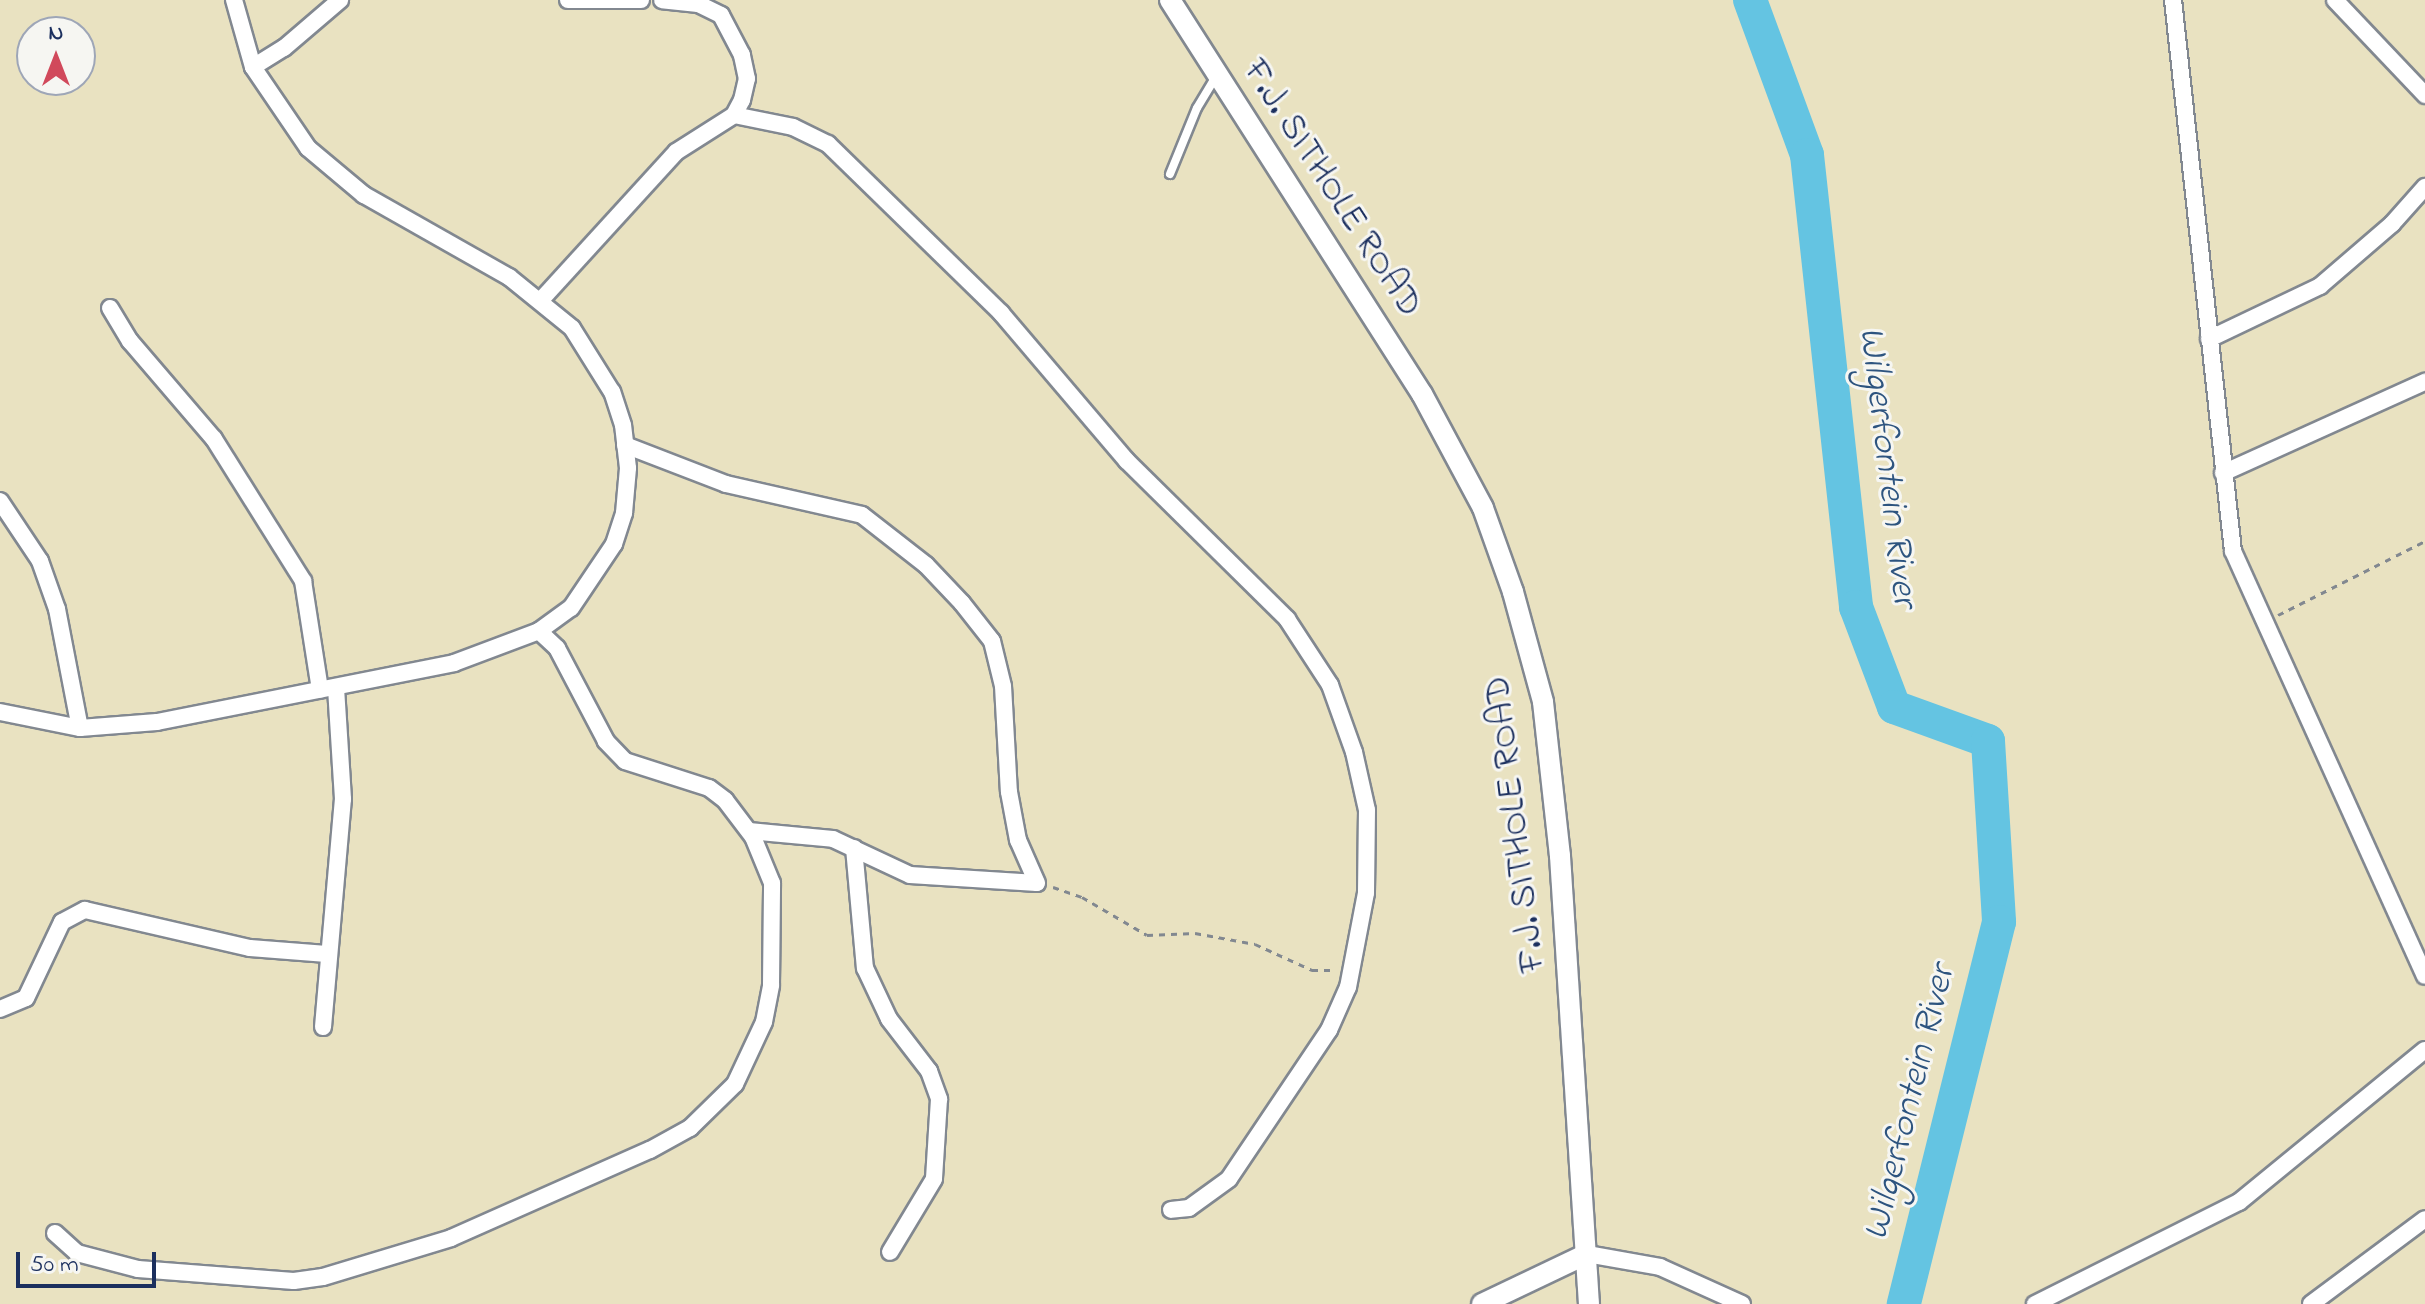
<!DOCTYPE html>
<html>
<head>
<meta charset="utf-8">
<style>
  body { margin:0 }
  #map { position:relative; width:2425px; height:1304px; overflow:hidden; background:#e9e2c1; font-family:"Indie Flower",sans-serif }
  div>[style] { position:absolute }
  .river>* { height:34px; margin:-17px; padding:0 17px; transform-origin:17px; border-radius:17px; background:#64c4e2 }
  .path>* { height:3px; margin-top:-1.5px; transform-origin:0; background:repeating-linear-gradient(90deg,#828890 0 6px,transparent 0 12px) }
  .roads { filter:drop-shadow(2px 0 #828890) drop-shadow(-2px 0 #828890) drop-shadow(0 2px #828890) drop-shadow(0 -2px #828890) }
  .service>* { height:8px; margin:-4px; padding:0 4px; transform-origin:4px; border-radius:4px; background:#fff }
  .minor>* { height:16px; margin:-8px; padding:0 8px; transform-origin:8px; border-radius:8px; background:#fff }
  .tertiary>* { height:20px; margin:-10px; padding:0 10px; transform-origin:10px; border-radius:10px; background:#fff }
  span { translate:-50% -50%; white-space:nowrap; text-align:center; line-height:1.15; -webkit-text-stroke:6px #f6f6f2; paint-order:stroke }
  .street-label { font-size:36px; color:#1b2f5e }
  .water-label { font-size:38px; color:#2d547f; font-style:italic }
  .north { position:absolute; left:16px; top:16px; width:80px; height:80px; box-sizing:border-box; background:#f6f6f2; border:2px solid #9ea6b7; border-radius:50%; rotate:0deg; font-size:22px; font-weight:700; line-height:32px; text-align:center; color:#1b2f5e }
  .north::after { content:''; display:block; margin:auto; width:28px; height:36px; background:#d1495b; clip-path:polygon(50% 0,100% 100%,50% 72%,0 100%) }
  .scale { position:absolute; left:16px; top:1252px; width:140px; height:36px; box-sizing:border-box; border:4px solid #1b2f5e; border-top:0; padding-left:10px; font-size:24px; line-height:28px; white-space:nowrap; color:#1b2f5e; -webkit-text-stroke:6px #f6f6f2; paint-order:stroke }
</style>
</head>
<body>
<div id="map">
  <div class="river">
    <i style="left:1750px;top:0;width:165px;rotate:69.8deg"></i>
    <i style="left:1807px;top:155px;width:455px;rotate:83.8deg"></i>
    <i style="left:1856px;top:607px;width:107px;rotate:69.2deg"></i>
    <i style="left:1894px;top:707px;width:100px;rotate:19.9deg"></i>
    <i style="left:1988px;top:741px;width:181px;rotate:86.5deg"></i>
    <i style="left:1999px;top:922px;width:394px;rotate:104deg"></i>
  </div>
  <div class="path">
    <i style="left:2278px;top:615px;width:165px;rotate:-26.7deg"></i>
    <i style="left:1053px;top:887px;width:31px;rotate:19deg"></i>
    <i style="left:1082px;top:897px;width:75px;rotate:30.3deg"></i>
    <i style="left:1147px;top:935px;width:48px;rotate:-2.4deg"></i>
    <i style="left:1195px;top:933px;width:61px;rotate:10.4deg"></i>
    <i style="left:1255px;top:944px;width:63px;rotate:24.5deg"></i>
    <i style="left:1312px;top:970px;width:21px"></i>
  </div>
  <div class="roads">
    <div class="service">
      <i style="left:1170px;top:174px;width:71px;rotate:-67.8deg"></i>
      <i style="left:1197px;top:108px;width:39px;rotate:-59deg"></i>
    </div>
    <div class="minor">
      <i style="left:568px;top:0;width:73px"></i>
      <i style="left:2173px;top:0;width:554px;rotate:83.79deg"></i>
      <i style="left:2233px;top:551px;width:466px;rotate:65.7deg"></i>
      <i style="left:2335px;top:0;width:131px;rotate:46.5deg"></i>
      <i style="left:253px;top:67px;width:36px;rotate:-32deg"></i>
      <i style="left:284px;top:48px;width:74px;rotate:-40.6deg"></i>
      <i style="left:734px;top:115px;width:60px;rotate:11.5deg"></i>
      <i style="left:793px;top:127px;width:39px;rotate:26deg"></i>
      <i style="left:828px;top:144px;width:242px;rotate:44.3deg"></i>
      <i style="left:1001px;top:313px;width:194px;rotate:49.6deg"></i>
      <i style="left:1127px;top:461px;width:225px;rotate:44.6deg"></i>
      <i style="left:1287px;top:619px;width:79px;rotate:56.9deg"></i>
      <i style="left:1330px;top:685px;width:71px;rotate:70.3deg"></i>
      <i style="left:1354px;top:752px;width:59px;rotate:77.4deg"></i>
      <i style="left:1367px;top:810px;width:83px;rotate:90.7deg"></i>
      <i style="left:1366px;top:893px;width:96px;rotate:100.8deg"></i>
      <i style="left:1348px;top:987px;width:47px;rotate:113.8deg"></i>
      <i style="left:1329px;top:1030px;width:179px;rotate:123.9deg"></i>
      <i style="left:1229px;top:1179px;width:49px;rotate:144.1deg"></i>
      <i style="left:1189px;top:1208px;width:18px;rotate:174deg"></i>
      <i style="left:541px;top:300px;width:200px;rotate:-47.6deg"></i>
      <i style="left:676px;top:152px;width:69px;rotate:-32.5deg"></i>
      <i style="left:734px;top:115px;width:17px;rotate:-62deg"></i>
      <i style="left:742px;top:100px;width:22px;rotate:-77deg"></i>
      <i style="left:747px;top:79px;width:25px;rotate:-102deg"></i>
      <i style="left:742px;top:55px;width:45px;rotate:-117.7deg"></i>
      <i style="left:721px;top:15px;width:25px;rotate:-154deg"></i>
      <i style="left:698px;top:4px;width:36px;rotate:-174deg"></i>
      <i style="left:110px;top:308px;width:39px;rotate:59deg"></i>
      <i style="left:130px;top:341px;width:129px;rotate:49.4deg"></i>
      <i style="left:214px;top:439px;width:168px;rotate:57.9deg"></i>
      <i style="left:303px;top:581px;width:110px;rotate:81.1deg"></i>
      <i style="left:2209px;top:339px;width:123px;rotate:-25.5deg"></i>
      <i style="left:2320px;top:286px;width:95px;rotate:-40.7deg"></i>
      <i style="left:2392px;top:224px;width:50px;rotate:-48.3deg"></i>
      <i style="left:625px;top:445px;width:108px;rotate:21.1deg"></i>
      <i style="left:726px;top:484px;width:139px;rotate:12.8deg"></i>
      <i style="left:862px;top:515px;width:81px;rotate:38deg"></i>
      <i style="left:926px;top:565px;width:52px;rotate:46.5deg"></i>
      <i style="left:962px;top:603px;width:48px;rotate:51.7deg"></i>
      <i style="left:992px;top:641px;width:46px;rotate:76.3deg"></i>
      <i style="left:1003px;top:686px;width:106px;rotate:86.8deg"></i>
      <i style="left:1009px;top:792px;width:49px;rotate:79.4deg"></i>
      <i style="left:1018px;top:840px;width:47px;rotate:66.2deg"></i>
      <i style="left:2223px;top:473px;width:222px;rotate:-24.3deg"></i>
      <i style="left:0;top:501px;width:72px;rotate:56.3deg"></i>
      <i style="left:40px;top:561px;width:51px;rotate:70.5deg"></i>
      <i style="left:57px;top:609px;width:121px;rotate:79.1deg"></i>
      <i style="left:0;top:712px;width:82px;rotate:11.3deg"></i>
      <i style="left:80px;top:728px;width:77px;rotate:-4.5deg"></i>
      <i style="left:157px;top:722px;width:303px;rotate:-11.2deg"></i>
      <i style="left:454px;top:663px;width:91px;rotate:-20.6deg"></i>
      <i style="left:539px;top:631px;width:39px;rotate:-36deg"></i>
      <i style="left:571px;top:608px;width:77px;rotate:-56.1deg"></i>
      <i style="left:614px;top:544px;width:33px;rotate:-72deg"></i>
      <i style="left:624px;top:513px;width:45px;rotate:-84.9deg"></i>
      <i style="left:628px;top:468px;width:43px;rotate:-96.6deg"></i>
      <i style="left:623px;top:425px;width:35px;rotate:-108deg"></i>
      <i style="left:612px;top:392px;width:75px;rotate:-122deg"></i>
      <i style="left:572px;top:328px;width:81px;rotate:-141deg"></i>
      <i style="left:509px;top:277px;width:167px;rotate:-150.5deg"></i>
      <i style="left:364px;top:195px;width:73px;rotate:-140deg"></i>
      <i style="left:308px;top:148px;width:98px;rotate:-124.2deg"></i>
      <i style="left:253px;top:67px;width:70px;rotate:-105.8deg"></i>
      <i style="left:749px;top:831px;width:84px;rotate:5.4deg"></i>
      <i style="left:833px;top:839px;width:85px;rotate:25.1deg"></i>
      <i style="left:910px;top:875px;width:127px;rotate:3.6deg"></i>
      <i style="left:854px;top:848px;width:121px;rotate:84.8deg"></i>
      <i style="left:865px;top:968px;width:56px;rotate:64.8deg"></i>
      <i style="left:889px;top:1019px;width:66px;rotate:52.4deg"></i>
      <i style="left:929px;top:1071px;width:30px;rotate:70deg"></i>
      <i style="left:939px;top:1099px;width:80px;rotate:93.6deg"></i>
      <i style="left:934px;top:1179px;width:85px;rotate:121.1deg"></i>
      <i style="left:0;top:1009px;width:28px;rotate:-23deg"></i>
      <i style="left:26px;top:998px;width:84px;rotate:-64.7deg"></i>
      <i style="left:62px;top:922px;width:26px;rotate:-28deg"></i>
      <i style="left:85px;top:910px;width:169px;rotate:13deg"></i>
      <i style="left:250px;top:948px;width:77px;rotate:4.5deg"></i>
      <i style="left:323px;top:1027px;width:229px;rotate:-85deg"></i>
      <i style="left:343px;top:799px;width:112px;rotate:-93.6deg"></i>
      <i style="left:55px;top:1233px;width:30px;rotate:42deg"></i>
      <i style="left:77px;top:1253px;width:63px;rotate:14.7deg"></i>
      <i style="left:138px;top:1269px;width:156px;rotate:4.4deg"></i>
      <i style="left:294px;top:1281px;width:29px;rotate:-8deg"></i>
      <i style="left:323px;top:1277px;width:134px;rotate:-16.9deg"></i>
      <i style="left:451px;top:1238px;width:218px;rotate:-23.9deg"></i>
      <i style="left:650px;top:1150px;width:46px;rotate:-28.8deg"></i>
      <i style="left:690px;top:1128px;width:63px;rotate:-44.4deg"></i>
      <i style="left:735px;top:1084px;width:68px;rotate:-64.9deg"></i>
      <i style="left:764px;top:1022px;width:38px;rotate:-79deg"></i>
      <i style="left:771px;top:985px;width:102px;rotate:-89.4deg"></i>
      <i style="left:772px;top:883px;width:50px;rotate:-112.4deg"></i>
      <i style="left:753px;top:837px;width:46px;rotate:-127.1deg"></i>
      <i style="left:725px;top:800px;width:20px;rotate:-143deg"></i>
      <i style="left:709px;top:788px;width:88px;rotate:-162.2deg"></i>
      <i style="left:625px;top:761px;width:28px;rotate:-134deg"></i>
      <i style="left:606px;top:741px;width:105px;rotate:-117.8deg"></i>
      <i style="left:557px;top:648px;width:25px;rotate:-137deg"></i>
      <i style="left:1587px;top:1254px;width:74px;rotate:10.1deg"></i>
      <i style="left:1660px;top:1267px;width:90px;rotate:24.3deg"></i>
      <i style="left:2035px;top:1304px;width:228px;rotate:-26.6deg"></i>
      <i style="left:2239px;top:1202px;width:240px;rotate:-39.3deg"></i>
      <i style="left:2311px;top:1304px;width:142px;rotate:-36.7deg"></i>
    </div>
    <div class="tertiary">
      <i style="left:1170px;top:0;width:468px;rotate:57.4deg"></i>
      <i style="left:1422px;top:394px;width:129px;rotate:61.8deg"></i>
      <i style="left:1483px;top:508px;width:89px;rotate:70.3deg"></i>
      <i style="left:1513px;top:592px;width:114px;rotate:74.7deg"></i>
      <i style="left:1543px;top:702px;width:155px;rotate:83.7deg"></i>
      <i style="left:1560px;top:856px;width:449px;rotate:86.3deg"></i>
      <i style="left:1482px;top:1304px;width:116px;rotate:-25.5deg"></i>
    </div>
  </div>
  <div class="street-label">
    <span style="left:1331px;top:189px;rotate:57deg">F.J. SITHOLE ROAD</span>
    <span style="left:1517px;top:824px;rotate:-97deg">F.J. SITHOLE ROAD</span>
  </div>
  <div class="water-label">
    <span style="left:1886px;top:467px;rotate:83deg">Wilgerfontein River</span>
    <span style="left:1911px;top:1103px;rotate:-76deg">Wilgerfontein River</span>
  </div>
  <div class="north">N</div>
  <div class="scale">50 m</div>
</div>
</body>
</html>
